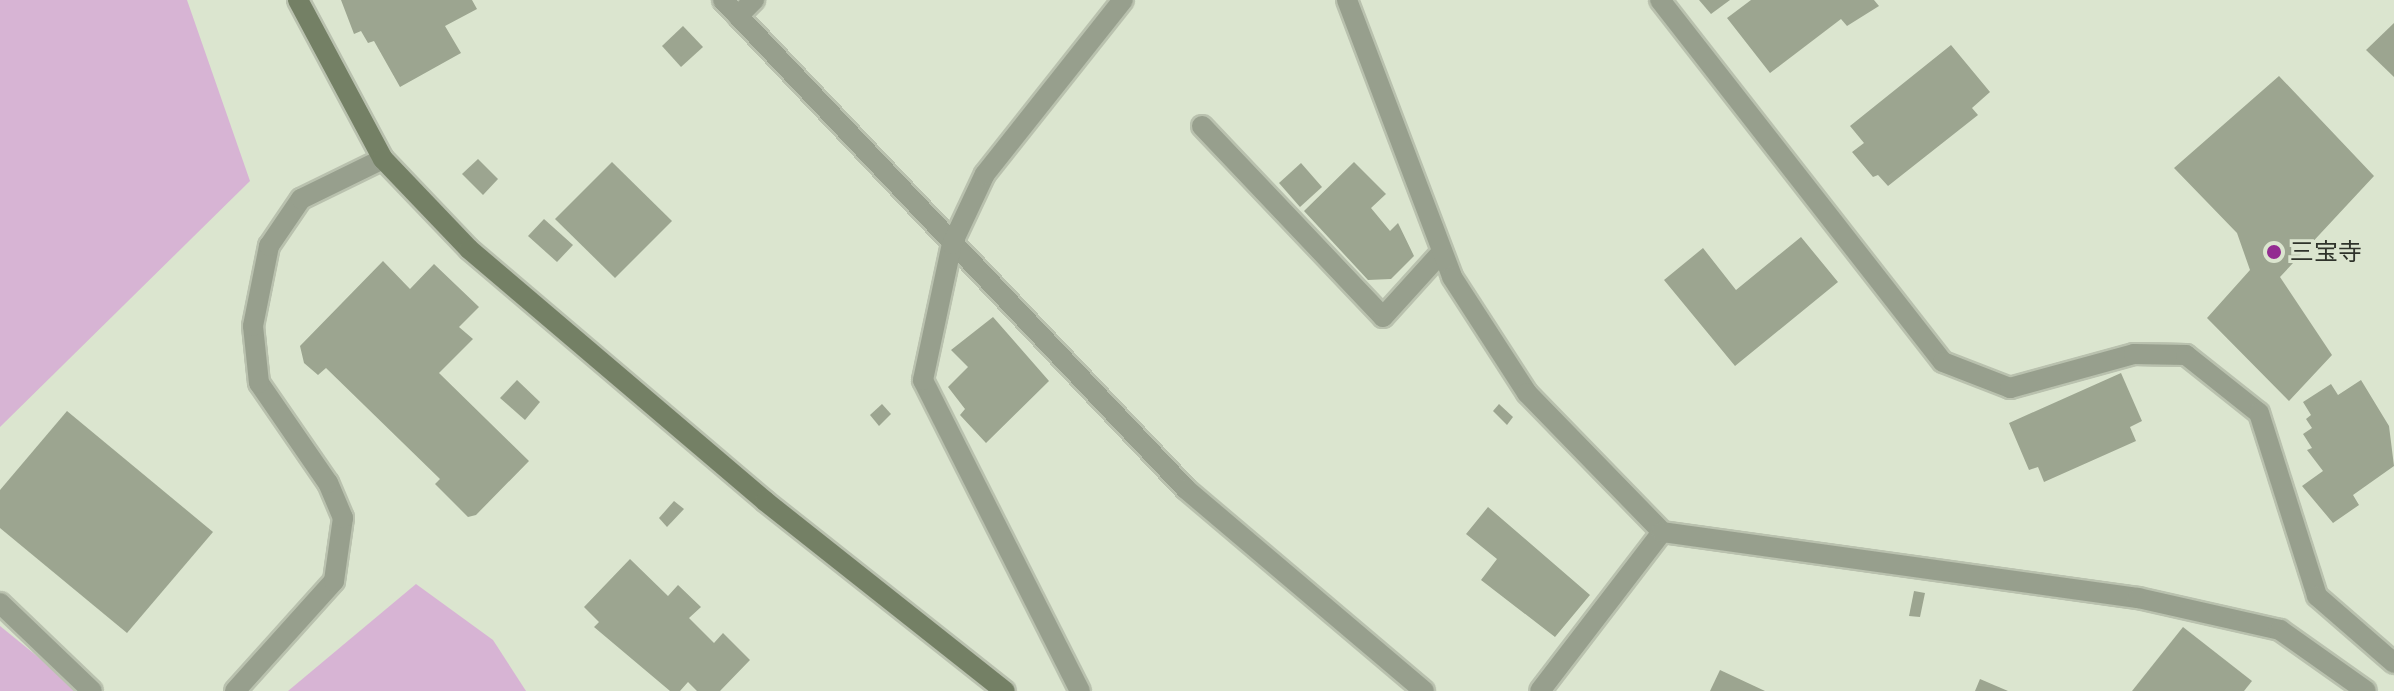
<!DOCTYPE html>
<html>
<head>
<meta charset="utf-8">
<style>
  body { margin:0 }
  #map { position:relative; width:2394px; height:691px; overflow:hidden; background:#dbe5cf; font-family:"PT Sans","Noto Sans JP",sans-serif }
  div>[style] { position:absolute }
  .green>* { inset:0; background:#d7b4d4 }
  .building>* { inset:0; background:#9ca590 }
  .roads { filter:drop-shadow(2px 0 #b9c1ae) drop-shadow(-2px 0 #b9c1ae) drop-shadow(0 2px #b9c1ae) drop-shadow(0 -2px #b9c1ae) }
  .lane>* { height:20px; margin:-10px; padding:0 10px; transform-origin:10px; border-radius:10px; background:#979f8d }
  .street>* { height:20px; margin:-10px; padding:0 10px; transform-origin:10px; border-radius:10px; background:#979f8d }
  .secondary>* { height:20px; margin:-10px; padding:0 10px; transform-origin:10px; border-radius:10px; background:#748065 }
  .dots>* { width:22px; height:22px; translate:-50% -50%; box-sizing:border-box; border:4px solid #dbe5cf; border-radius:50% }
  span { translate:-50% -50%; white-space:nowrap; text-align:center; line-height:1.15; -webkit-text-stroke:6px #dbe5cf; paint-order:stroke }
  .poi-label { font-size:24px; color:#2f332b }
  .left { translate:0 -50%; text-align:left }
</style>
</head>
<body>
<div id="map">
  <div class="green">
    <i style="clip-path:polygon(0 0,187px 0,250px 181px,0 427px)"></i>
    <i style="clip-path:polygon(416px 584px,493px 640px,526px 691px,288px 691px)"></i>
    <i style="clip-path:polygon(0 626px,80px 691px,0 691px)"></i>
  </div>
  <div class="building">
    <i style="clip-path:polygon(341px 0,472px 0,477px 9px,445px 26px,461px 53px,400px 87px,374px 41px,368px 43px,361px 31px,354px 34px)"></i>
    <i style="clip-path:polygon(1699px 0,1730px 0,1711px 14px)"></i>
    <i style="clip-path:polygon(1751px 0,1874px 0,1879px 6px,1847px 26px,1841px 19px,1770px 73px,1727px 18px)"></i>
    <i style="clip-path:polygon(2394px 23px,2394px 77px,2366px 50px)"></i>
    <i style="clip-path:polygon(683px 26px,703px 47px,681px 67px,662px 46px)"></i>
    <i style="clip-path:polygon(1951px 45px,1990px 92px,1972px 108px,1978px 115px,1888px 186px,1878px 175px,1873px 177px,1852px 152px,1864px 143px,1850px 126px)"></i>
    <i style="clip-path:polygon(2279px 76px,2374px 176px,2280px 277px,2332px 355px,2289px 401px,2207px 318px,2250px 270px,2237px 233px,2174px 168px)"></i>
    <i style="clip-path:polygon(478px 159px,498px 179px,483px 195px,462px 174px)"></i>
    <i style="clip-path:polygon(612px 162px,672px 221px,615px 278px,555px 219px)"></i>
    <i style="clip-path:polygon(1354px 162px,1386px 194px,1371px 208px,1390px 231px,1398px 223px,1414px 256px,1391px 279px,1368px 280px,1304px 211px)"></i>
    <i style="clip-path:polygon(1301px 163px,1322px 187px,1300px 207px,1279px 183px)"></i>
    <i style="clip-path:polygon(544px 219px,573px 245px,557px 262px,528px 236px)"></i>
    <i style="clip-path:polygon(1801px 237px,1838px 282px,1735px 366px,1664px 280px,1703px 248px,1736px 290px)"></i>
    <i style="clip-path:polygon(383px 261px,410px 289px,434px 264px,479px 307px,459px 327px,473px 339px,439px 373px,529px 461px,476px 515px,468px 517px,435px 484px,440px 479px,326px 368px,318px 375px,304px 363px,300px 346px)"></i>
    <i style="clip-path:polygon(993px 317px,1049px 381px,986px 443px,960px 415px,965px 409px,948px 387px,968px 367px,951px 350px)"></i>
    <i style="clip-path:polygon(2121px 373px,2142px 421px,2130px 427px,2136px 441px,2044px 482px,2038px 467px,2029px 470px,2009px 423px)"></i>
    <i style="clip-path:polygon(517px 380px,540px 402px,525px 420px,500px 398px)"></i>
    <i style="clip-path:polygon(2361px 380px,2389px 426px,2394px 466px,2353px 495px,2359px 505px,2333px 523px,2302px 486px,2323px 471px,2307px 450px,2312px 448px,2303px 434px,2312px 428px,2306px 419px,2311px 415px,2303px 402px,2331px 384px,2338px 395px)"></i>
    <i style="clip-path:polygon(882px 404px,891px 414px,879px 426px,870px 415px)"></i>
    <i style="clip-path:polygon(1499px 404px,1513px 417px,1507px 425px,1493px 411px)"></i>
    <i style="clip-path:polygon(67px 411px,213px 532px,127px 633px,0 528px,0 490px)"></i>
    <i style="clip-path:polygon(674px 501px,684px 509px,667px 527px,659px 518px)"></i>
    <i style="clip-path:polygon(1488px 507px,1590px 595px,1555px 637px,1481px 580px,1497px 559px,1466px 534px)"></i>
    <i style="clip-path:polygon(630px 559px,668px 596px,678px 585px,701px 607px,689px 618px,714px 643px,723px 633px,750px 660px,720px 691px,697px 691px,688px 682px,680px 691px,670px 691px,594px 627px,599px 622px,584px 607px)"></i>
    <i style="clip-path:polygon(1914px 591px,1925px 593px,1920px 617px,1909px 616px)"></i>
    <i style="clip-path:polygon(2183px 627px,2252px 681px,2244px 691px,2132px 691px)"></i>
    <i style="clip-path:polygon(1720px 670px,1765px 691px,1710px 691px)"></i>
    <i style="clip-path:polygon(1980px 679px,2008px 691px,1975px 691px)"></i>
  </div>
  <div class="roads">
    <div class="lane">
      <i style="left:738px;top:16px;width:23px;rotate:-45deg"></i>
      <i style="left:1202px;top:126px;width:263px;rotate:46.5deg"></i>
      <i style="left:1383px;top:317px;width:88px;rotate:-47.8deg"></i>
    </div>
    <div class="street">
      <i style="left:723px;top:0;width:673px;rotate:46.56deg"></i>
      <i style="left:1186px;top:489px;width:312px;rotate:40.3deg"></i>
      <i style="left:1347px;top:0;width:296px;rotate:69.2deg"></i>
      <i style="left:1452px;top:277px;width:138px;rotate:57.1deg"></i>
      <i style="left:1527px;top:393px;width:194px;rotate:45.8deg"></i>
      <i style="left:1662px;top:532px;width:200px;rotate:127.5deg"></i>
      <i style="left:1660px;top:0;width:459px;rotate:52deg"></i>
      <i style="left:1943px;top:362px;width:72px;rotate:21.2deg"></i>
      <i style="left:2010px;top:388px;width:129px;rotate:-15.3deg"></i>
      <i style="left:2134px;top:354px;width:52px;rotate:1.1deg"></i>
      <i style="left:2186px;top:355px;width:93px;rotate:38.5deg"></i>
      <i style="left:2259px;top:413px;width:192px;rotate:72.4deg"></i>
      <i style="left:2317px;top:596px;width:102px;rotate:41deg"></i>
      <i style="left:1662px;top:532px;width:481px;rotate:7.9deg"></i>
      <i style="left:2138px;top:598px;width:146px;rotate:12.7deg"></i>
      <i style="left:2280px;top:630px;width:105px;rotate:35.3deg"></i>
      <i style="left:0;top:603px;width:127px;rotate:43.7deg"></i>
      <i style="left:235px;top:691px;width:148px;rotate:-48deg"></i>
      <i style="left:334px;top:581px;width:64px;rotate:-81.9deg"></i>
      <i style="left:343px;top:518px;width:38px;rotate:-113deg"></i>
      <i style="left:328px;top:483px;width:121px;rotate:-124.6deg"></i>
      <i style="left:259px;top:383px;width:57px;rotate:-96deg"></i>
      <i style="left:253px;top:326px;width:82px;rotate:-78.7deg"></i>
      <i style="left:269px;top:246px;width:57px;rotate:-55.8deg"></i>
      <i style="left:301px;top:199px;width:91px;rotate:-26deg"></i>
      <i style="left:1080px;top:691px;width:348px;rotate:-116.8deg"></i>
      <i style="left:923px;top:380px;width:139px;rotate:-78deg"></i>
      <i style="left:952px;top:244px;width:77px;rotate:-64.8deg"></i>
      <i style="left:985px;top:174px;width:222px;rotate:-51.6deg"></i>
    </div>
    <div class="secondary">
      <i style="left:298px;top:0;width:180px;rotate:61.9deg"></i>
      <i style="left:383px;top:159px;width:124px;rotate:46.3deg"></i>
      <i style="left:469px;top:249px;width:389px;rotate:40.4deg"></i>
      <i style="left:765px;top:501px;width:306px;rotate:38.4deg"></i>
    </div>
  </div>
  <div class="dots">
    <i style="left:2274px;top:252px;background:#932c91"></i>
  </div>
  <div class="poi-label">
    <span class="left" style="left:2290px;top:252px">三宝寺</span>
  </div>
</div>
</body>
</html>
